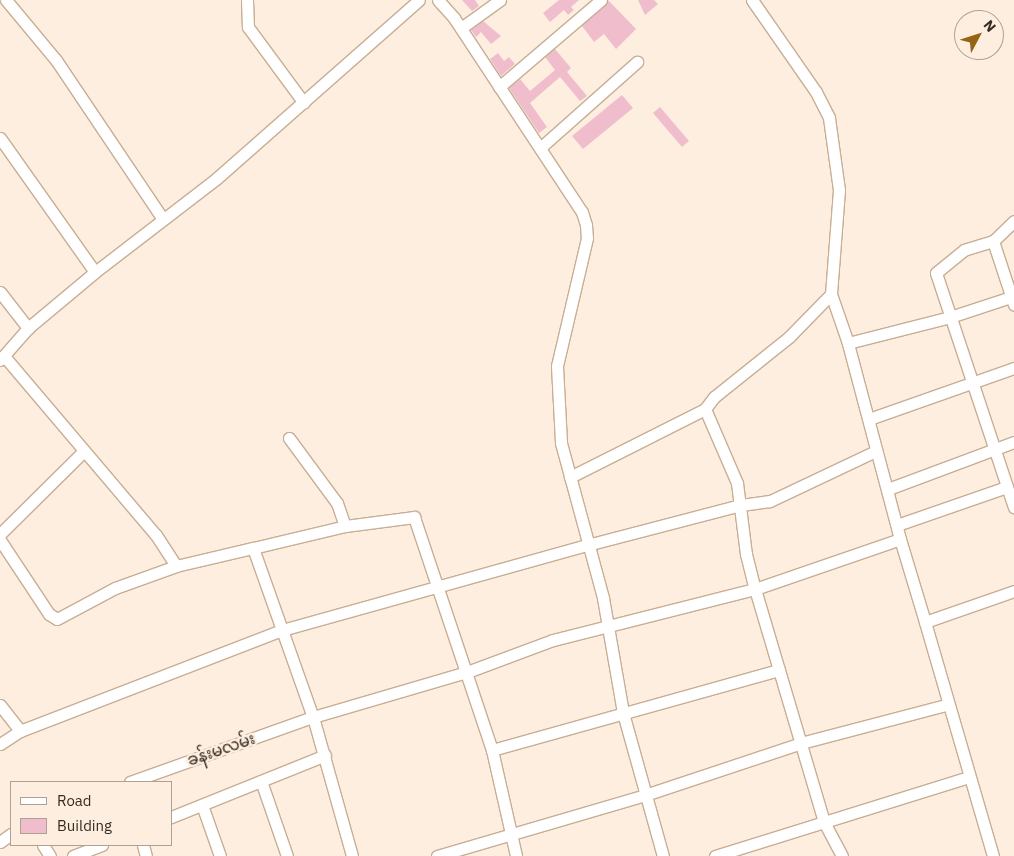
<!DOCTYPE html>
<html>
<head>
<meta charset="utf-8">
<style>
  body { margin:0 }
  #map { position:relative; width:1014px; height:856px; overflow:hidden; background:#feeedf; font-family:"IBM Plex Sans","Noto Sans Myanmar",sans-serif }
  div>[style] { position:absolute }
  .building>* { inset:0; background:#f0bdcd }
  .roads { filter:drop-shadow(1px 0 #c7ae95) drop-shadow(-1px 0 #c7ae95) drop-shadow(0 1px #c7ae95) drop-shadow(0 -1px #c7ae95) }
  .minor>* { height:11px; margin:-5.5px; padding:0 5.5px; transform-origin:5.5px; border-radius:5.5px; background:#fff }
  span { translate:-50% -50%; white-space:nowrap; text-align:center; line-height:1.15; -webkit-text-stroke:5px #feeedf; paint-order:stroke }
  .street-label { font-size:16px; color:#352c22 }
  .legend { position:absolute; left:10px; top:781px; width:162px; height:65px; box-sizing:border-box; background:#feeedf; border:1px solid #aea093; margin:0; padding:6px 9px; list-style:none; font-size:15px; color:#352c22 }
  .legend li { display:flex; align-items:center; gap:10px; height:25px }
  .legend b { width:25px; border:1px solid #aea093 }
  .north { position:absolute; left:954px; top:10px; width:50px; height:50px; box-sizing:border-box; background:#feeedf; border:1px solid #aea093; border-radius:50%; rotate:50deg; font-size:14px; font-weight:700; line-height:20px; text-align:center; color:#352c22 }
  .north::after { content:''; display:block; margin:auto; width:18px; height:22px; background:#956315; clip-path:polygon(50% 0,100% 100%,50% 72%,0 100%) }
</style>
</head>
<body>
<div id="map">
  <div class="building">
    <i style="clip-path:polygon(462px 0,475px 0,479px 6px,472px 11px)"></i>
    <i style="clip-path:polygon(559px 0,579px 0,571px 7px,574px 10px,568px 15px,564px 10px,550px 22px,543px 13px)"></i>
    <i style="clip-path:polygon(608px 0,636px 29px,616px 49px,604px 34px,594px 42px,582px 26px)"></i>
    <i style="clip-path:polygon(638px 0,654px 0,658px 4px,645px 15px)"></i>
    <i style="clip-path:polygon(483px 21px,501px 36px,491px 44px,481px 32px,476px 37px,471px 30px)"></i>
    <i style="clip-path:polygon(555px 49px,571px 68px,567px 72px,587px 96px,580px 101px,560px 77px,530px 103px,547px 127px,539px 133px,509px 88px,520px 79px,530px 91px,555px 70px,545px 57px)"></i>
    <i style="clip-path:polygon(498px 53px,504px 61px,509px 57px,515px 64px,501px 76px,490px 59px)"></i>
    <i style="clip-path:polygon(622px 95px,633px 108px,583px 149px,572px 136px)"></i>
    <i style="clip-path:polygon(660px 107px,689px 141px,682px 147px,653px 113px)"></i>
  </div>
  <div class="roads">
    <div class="minor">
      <i style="left:6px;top:0;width:78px;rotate:50.2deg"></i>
      <i style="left:56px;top:60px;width:192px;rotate:56.1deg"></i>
      <i style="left:247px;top:0;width:27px;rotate:88deg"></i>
      <i style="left:248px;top:27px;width:94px;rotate:53.6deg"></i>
      <i style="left:438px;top:0;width:24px;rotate:48deg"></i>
      <i style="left:454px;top:18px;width:232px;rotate:56.6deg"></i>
      <i style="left:582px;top:212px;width:14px;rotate:73deg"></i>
      <i style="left:586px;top:225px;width:13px;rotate:86deg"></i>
      <i style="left:587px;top:238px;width:131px;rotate:103.2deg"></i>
      <i style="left:557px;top:366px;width:77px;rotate:87deg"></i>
      <i style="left:561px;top:443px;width:161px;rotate:74.8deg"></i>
      <i style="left:603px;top:598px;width:117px;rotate:80.1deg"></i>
      <i style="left:623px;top:713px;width:148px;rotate:74.4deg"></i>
      <i style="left:752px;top:0;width:112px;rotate:55.2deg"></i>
      <i style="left:816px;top:92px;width:29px;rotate:63deg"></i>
      <i style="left:829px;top:118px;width:73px;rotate:82.1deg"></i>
      <i style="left:839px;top:190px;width:104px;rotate:94.4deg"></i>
      <i style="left:831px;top:294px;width:52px;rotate:70.9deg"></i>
      <i style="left:461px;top:28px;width:48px;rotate:-35.7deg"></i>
      <i style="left:499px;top:87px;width:134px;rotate:-40.5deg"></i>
      <i style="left:0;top:138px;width:164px;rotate:54.7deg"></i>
      <i style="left:95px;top:272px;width:154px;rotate:-37.6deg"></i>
      <i style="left:217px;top:178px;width:269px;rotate:-41.4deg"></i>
      <i style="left:540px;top:148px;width:130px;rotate:-41.6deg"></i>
      <i style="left:1014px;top:221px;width:29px;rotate:136deg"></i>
      <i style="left:993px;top:241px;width:30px;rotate:163deg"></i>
      <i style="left:964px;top:250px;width:36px;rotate:141deg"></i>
      <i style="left:936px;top:273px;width:247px;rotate:71.6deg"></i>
      <i style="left:993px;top:241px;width:67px;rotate:71.8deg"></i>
      <i style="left:0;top:292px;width:46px;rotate:52.1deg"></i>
      <i style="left:831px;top:294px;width:60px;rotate:134.3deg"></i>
      <i style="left:789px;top:337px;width:96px;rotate:141.3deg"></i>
      <i style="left:714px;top:397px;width:15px;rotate:127deg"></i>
      <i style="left:705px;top:409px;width:81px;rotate:66.6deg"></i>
      <i style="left:737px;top:483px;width:72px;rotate:82.8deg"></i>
      <i style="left:746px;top:554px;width:36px;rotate:76deg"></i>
      <i style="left:755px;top:589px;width:153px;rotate:-19deg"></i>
      <i style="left:900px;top:539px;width:87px;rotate:73.2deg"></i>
      <i style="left:4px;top:356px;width:235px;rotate:49.7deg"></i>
      <i style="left:156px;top:535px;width:37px;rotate:57deg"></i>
      <i style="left:0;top:360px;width:43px;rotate:-48.8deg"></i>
      <i style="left:28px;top:328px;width:87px;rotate:-39.9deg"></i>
      <i style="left:869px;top:419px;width:154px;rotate:-19.4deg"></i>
      <i style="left:289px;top:438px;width:81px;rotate:53.6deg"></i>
      <i style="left:337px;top:503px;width:24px;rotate:71deg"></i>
      <i style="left:570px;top:477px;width:151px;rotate:-26.7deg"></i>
      <i style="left:888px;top:489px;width:134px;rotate:-20.5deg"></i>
      <i style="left:897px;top:525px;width:116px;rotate:-19.1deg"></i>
      <i style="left:0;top:534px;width:118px;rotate:-44.7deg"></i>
      <i style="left:900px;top:539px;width:203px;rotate:-104.9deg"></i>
      <i style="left:848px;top:343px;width:105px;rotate:-14.3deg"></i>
      <i style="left:950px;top:317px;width:67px;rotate:-18.2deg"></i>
      <i style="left:0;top:540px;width:89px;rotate:56.5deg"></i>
      <i style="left:49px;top:614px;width:9px;rotate:32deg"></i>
      <i style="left:57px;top:619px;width:66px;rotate:-28.1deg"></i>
      <i style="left:115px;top:588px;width:65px;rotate:-19.8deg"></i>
      <i style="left:176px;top:566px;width:79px;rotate:-13.2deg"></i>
      <i style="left:253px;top:548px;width:179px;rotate:70.5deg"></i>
      <i style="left:313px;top:717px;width:144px;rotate:74.3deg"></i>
      <i style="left:253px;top:548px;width:95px;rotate:-13.4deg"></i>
      <i style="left:345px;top:526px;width:70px;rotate:-7.4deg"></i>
      <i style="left:414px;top:517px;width:246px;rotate:71.5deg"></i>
      <i style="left:492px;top:750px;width:109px;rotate:77.2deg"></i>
      <i style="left:0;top:705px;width:33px;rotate:52deg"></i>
      <i style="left:20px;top:731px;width:24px;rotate:147deg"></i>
      <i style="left:20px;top:731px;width:281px;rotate:-21.1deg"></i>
      <i style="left:282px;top:630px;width:321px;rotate:-15.6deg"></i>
      <i style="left:591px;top:544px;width:155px;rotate:-14.6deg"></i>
      <i style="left:741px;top:505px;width:29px;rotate:-8deg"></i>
      <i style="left:770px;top:501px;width:117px;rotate:-25.3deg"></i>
      <i style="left:492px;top:750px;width:298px;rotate:-15.6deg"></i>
      <i style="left:261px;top:781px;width:79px;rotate:70.9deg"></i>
      <i style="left:130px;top:782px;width:194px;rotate:-19.6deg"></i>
      <i style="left:313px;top:717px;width:160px;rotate:-16.3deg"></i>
      <i style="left:467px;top:672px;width:92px;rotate:-20.4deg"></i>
      <i style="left:553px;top:640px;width:208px;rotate:-14.2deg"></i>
      <i style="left:755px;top:589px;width:243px;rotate:73.5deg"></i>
      <i style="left:824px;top:822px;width:38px;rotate:62deg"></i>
      <i style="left:202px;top:805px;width:54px;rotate:70.6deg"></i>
      <i style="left:171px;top:817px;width:166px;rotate:-21.9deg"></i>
      <i style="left:0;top:842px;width:14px;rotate:-36deg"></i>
      <i style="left:43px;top:845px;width:13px;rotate:58deg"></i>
      <i style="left:143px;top:845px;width:11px;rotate:75deg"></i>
      <i style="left:73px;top:856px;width:31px;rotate:-21deg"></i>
      <i style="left:437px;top:856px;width:217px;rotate:-16.3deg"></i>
      <i style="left:645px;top:795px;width:164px;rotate:-18.4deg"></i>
      <i style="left:801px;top:743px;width:150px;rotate:-14.7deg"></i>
      <i style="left:715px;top:856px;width:265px;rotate:-17.3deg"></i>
      <i style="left:993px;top:856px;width:244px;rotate:-106.2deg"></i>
      <i style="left:925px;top:622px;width:94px;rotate:-19.2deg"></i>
    </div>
  </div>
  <div class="street-label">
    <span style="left:221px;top:749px;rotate:-19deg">ခန်းမလမ်း</span>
  </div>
  <ul class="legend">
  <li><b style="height:6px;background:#fff"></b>Road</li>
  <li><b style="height:14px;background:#f0bdcd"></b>Building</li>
  </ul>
  <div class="north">N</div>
</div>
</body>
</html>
